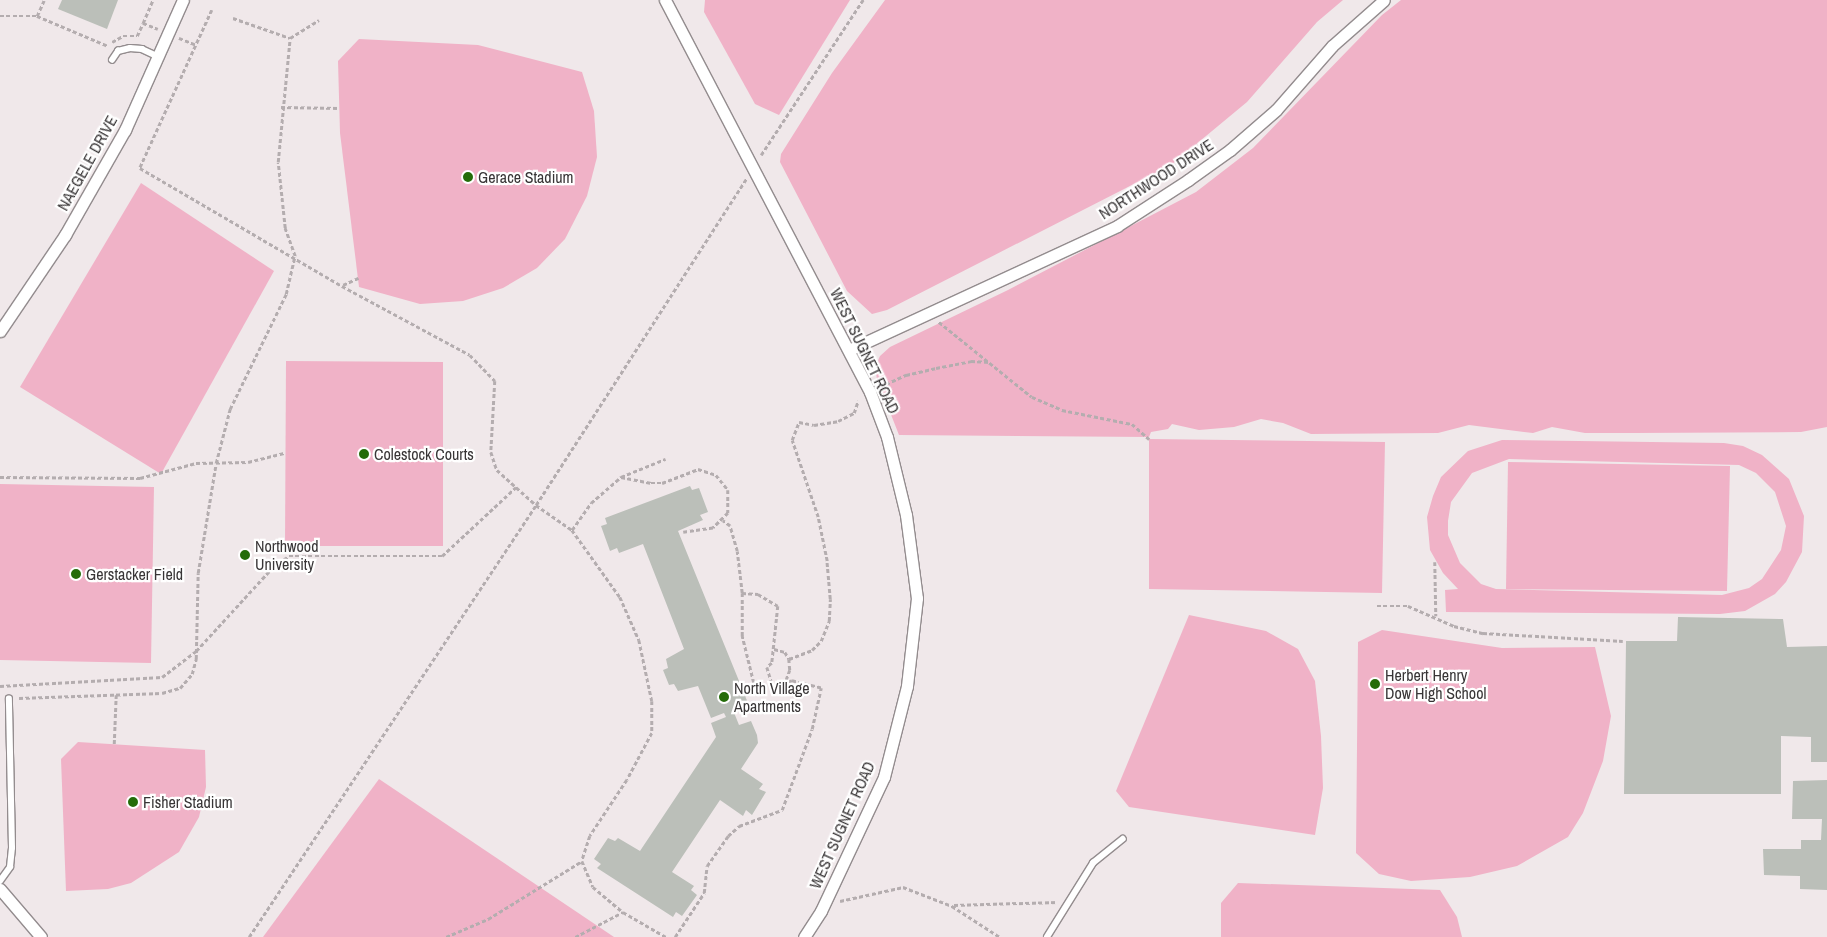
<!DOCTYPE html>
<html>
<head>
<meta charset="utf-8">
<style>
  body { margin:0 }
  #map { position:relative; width:1827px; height:937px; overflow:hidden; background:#f0e8ea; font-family:"Archivo Narrow",sans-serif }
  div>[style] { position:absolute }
  .green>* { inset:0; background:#f0b2c7 }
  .building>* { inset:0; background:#bbbfb9 }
  .path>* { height:2.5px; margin-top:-1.25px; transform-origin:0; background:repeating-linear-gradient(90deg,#b4adaf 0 4px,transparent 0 6.5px) }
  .roads { filter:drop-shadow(1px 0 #938c8e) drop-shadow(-1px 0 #938c8e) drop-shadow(0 1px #938c8e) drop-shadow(0 -1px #938c8e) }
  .lane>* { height:5.5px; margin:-2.75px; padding:0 2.75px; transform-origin:2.75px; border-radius:2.75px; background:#fff }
  .street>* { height:11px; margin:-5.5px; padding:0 5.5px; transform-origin:5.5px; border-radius:5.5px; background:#fff }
  .dots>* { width:14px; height:14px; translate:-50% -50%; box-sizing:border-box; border:2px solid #fff; border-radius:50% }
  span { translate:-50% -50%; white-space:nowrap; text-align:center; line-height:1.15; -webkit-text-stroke:4.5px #fff; paint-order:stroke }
  .street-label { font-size:16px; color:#383536 }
  .poi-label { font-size:16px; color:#383536 }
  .left { translate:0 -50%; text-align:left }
</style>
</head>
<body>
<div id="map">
  <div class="green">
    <i style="clip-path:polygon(705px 0,850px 0,779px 115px,755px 104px,704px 12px)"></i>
    <i style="clip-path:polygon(885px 0,1343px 0,1317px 22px,1247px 102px,1171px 165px,887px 310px,872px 314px,847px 291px,780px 162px,781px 154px,832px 73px)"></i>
    <i style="clip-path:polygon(1401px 0,1827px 0,1827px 427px,1801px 432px,1633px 433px,1585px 433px,1552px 427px,1533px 433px,1469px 425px,1438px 433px,1311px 434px,1283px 423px,1261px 419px,1234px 427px,1199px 430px,1172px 424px,1168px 429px,1151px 432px,1149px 437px,899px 435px,877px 379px,875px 367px,880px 356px,890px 347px,1008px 290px,1196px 192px,1253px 148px,1382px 15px)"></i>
    <i style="clip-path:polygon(359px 39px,478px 45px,582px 72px,594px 111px,597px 157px,587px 196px,565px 239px,537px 268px,503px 288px,463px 301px,420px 304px,359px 287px,340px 133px,338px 61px)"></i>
    <i style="clip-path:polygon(141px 183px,274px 271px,161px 474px,20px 387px)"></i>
    <i style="clip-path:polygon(286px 361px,443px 362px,443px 546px,285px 546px)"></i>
    <i style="clip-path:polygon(1149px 439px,1385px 442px,1382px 593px,1149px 589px)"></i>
    <i style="clip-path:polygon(evenodd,1502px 440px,1724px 443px,1743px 446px,1762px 455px,1789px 479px,1804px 516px,1802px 552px,1786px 582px,1775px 594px,1745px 611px,1720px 614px,1446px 612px,1445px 590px,1458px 589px,1443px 573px,1430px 550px,1427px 517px,1433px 496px,1441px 477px,1468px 451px,1502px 440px,1509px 459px,1739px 465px,1756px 473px,1775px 492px,1786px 526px,1781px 550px,1762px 579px,1749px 588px,1722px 595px,1496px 589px,1481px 584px,1460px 563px,1448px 535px,1448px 521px,1451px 502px,1472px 473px,1509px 459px)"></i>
    <i style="clip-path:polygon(1508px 462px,1730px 466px,1727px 591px,1506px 589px)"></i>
    <i style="clip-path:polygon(0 484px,154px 487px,151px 663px,0 660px)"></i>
    <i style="clip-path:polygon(1189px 615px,1266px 631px,1298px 649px,1315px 681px,1321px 736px,1323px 788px,1315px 835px,1129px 807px,1116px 791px)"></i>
    <i style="clip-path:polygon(1382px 630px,1502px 648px,1595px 647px,1611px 716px,1603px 761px,1583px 813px,1568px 837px,1517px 866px,1470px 877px,1411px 881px,1379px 874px,1356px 853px,1358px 642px)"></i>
    <i style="clip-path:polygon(78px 742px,205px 750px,206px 787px,199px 817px,179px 852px,131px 883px,108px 889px,66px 891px,61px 759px)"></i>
    <i style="clip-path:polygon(379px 779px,614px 937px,263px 937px)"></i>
    <i style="clip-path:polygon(1238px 883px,1440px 890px,1457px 917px,1462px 937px,1221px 937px,1221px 903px)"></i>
  </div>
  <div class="building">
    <i style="clip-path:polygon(62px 0,118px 0,107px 29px,58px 9px)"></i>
    <i style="clip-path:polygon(690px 486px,692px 490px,699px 488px,708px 512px,700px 515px,703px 520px,678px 531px,748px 703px,733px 710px,739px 725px,751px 721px,757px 735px,758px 743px,741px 769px,763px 784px,759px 789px,766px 792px,752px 815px,746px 810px,743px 816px,720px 800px,672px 872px,694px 886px,691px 890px,697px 895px,682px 916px,676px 912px,673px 917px,597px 868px,601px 864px,594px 859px,608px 838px,615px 841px,618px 838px,640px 851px,716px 737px,711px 723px,726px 717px,724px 713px,711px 718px,698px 686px,678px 691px,674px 684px,669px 685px,663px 670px,668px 668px,666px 659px,684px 649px,643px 544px,619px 553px,617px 548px,610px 551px,601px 526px,607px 524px,605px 518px)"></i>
    <i style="clip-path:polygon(1678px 617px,1783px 619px,1787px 647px,1827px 646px,1827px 762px,1811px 762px,1811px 737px,1781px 736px,1781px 794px,1624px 794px,1626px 641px,1677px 641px)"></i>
    <i style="clip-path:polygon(1827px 780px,1827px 890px,1800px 889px,1800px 876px,1764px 875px,1763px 849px,1801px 849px,1801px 840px,1821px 840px,1822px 819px,1792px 819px,1793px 781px)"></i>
  </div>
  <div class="path">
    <i style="left:212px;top:10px;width:174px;rotate:114.5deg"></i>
    <i style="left:140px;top:168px;width:234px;rotate:30.3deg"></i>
    <i style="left:342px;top:286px;width:145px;rotate:28.3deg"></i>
    <i style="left:470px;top:355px;width:36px;rotate:46deg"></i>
    <i style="left:495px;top:381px;width:71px;rotate:93.2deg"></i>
    <i style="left:491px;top:452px;width:19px;rotate:72deg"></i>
    <i style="left:497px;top:470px;width:52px;rotate:41.9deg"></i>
    <i style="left:536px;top:505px;width:44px;rotate:34.8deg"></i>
    <i style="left:572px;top:530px;width:82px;rotate:54.4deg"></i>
    <i style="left:620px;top:597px;width:47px;rotate:66.2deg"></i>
    <i style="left:639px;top:640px;width:62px;rotate:78deg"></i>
    <i style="left:652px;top:701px;width:32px;rotate:90deg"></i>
    <i style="left:652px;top:733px;width:53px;rotate:118deg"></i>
    <i style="left:627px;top:780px;width:67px;rotate:123.5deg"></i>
    <i style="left:590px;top:836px;width:26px;rotate:108deg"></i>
    <i style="left:582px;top:861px;width:28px;rotate:67deg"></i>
    <i style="left:593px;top:887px;width:39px;rotate:40deg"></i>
    <i style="left:623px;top:912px;width:50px;rotate:30.2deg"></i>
    <i style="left:0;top:16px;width:37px"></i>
    <i style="left:37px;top:16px;width:77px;rotate:22.9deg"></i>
    <i style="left:37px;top:16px;width:17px;rotate:-66deg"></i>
    <i style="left:233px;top:18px;width:60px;rotate:19.3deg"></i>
    <i style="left:143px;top:23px;width:25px;rotate:-67deg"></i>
    <i style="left:179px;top:38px;width:18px;rotate:22deg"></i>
    <i style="left:112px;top:42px;width:13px;rotate:-29deg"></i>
    <i style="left:123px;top:36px;width:14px"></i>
    <i style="left:137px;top:36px;width:14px;rotate:-65deg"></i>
    <i style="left:143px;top:23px;width:16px;rotate:22deg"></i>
    <i style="left:281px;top:107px;width:58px;rotate:1deg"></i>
    <i style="left:761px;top:155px;width:186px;rotate:-56.7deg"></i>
    <i style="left:343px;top:285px;width:17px;rotate:-25deg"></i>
    <i style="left:939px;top:322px;width:119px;rotate:38.9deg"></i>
    <i style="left:1032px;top:397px;width:33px;rotate:23deg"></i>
    <i style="left:1062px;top:410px;width:71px;rotate:11.3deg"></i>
    <i style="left:1132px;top:424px;width:23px;rotate:41deg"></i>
    <i style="left:880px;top:387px;width:29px;rotate:-25deg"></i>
    <i style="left:906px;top:375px;width:31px;rotate:-13deg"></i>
    <i style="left:936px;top:368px;width:36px;rotate:-11deg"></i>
    <i style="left:971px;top:361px;width:19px;rotate:3deg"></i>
    <i style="left:0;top:477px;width:140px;rotate:0.4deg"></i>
    <i style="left:140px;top:478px;width:58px;rotate:-15deg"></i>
    <i style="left:196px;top:463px;width:52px;rotate:-1.1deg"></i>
    <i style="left:248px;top:462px;width:37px;rotate:-14deg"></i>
    <i style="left:621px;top:477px;width:31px;rotate:11deg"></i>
    <i style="left:651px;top:483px;width:11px"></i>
    <i style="left:662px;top:483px;width:39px;rotate:-21deg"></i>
    <i style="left:698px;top:469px;width:19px;rotate:18deg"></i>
    <i style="left:716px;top:475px;width:19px;rotate:51deg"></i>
    <i style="left:728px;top:490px;width:23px;rotate:90deg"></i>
    <i style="left:728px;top:513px;width:21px;rotate:135deg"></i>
    <i style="left:713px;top:528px;width:30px;rotate:172deg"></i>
    <i style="left:572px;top:530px;width:33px;rotate:-55deg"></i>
    <i style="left:591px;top:503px;width:40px;rotate:-41deg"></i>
    <i style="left:621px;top:477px;width:48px;rotate:-22.2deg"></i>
    <i style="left:1435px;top:562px;width:54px;rotate:88.9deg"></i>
    <i style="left:742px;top:593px;width:16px;rotate:4deg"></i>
    <i style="left:758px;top:594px;width:23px;rotate:31deg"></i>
    <i style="left:778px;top:606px;width:57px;rotate:96deg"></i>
    <i style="left:772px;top:663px;width:6px;rotate:141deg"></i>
    <i style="left:767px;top:667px;width:17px;rotate:73deg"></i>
    <i style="left:1377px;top:606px;width:31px"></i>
    <i style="left:1408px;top:606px;width:50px;rotate:23.5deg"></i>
    <i style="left:1454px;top:626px;width:30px;rotate:14deg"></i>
    <i style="left:1483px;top:633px;width:140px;rotate:3.3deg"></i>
    <i style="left:774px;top:649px;width:11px;rotate:15deg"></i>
    <i style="left:785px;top:652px;width:8px;rotate:60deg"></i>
    <i style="left:789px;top:659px;width:11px;rotate:85deg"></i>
    <i style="left:790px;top:670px;width:12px;rotate:110deg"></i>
    <i style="left:789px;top:659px;width:25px;rotate:-21deg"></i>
    <i style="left:812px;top:650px;width:13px;rotate:-45deg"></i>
    <i style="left:821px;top:641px;width:22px;rotate:-68deg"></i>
    <i style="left:829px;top:621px;width:22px;rotate:-87deg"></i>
    <i style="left:830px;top:599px;width:38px;rotate:-95deg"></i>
    <i style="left:827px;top:561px;width:45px;rotate:-101.6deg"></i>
    <i style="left:818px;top:517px;width:81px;rotate:-108.7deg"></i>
    <i style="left:792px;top:440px;width:19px;rotate:-69deg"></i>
    <i style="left:799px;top:422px;width:15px;rotate:11deg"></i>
    <i style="left:814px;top:425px;width:24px;rotate:-9deg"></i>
    <i style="left:838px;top:421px;width:18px;rotate:-27deg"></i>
    <i style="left:854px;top:413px;width:13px;rotate:-72deg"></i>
    <i style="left:0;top:686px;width:162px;rotate:-3.2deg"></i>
    <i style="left:162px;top:677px;width:43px;rotate:-37.4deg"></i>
    <i style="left:196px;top:651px;width:114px;rotate:-47.5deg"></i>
    <i style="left:273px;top:567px;width:19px;rotate:-35deg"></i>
    <i style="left:289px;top:556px;width:153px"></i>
    <i style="left:442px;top:556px;width:101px;rotate:-43deg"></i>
    <i style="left:19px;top:698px;width:143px;rotate:-2deg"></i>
    <i style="left:162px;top:693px;width:19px;rotate:-16deg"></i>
    <i style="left:180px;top:688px;width:18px;rotate:-49deg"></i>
    <i style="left:192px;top:674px;width:16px;rotate:-75deg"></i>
    <i style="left:196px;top:659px;width:86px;rotate:-88.7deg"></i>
    <i style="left:198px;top:573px;width:111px;rotate:-80.7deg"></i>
    <i style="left:216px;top:463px;width:56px;rotate:-75.5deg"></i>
    <i style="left:230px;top:409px;width:128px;rotate:-64deg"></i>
    <i style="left:286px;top:294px;width:39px;rotate:-77deg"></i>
    <i style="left:295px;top:256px;width:30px;rotate:-110deg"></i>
    <i style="left:285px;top:228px;width:66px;rotate:-96.1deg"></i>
    <i style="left:278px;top:162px;width:125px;rotate:-84.5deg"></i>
    <i style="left:290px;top:38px;width:34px;rotate:-32deg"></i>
    <i style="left:114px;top:744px;width:49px;rotate:-87.7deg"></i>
    <i style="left:840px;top:901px;width:65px;rotate:-12.5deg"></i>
    <i style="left:903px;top:887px;width:53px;rotate:21.2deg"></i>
    <i style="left:952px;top:906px;width:57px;rotate:32.9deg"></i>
    <i style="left:954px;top:905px;width:104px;rotate:-1.7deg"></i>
    <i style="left:249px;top:937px;width:519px;rotate:-56.4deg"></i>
    <i style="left:536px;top:505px;width:388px;rotate:-57.2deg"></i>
    <i style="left:446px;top:937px;width:46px;rotate:-23.2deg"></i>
    <i style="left:488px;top:919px;width:110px;rotate:-31.7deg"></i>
    <i style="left:575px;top:937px;width:54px;rotate:-27.5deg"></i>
    <i style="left:675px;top:937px;width:53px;rotate:-56.6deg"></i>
    <i style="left:704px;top:893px;width:27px;rotate:-84deg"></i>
    <i style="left:707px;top:866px;width:37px;rotate:-55deg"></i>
    <i style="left:728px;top:836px;width:15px;rotate:-42deg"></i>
    <i style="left:739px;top:826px;width:46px;rotate:-20.4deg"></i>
    <i style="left:782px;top:810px;width:86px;rotate:-69.7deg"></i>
    <i style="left:812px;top:729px;width:42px;rotate:-77.6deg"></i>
    <i style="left:821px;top:688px;width:30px;rotate:-166deg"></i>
    <i style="left:792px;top:681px;width:38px;rotate:168deg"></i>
    <i style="left:755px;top:689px;width:55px;rotate:-103.8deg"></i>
    <i style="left:742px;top:636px;width:43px;rotate:-90deg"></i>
    <i style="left:742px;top:593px;width:42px;rotate:-96.8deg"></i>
    <i style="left:737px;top:551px;width:26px;rotate:-106deg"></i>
    <i style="left:730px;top:526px;width:9px;rotate:-144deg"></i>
  </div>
  <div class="roads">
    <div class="lane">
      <i style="left:112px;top:60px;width:11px;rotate:-56deg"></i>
      <i style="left:118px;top:51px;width:12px;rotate:-14deg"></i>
      <i style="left:130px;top:48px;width:12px;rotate:5deg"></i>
      <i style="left:142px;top:49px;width:19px;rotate:25deg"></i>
      <i style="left:0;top:881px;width:17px;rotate:-54deg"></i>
      <i style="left:10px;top:867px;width:19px;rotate:-84deg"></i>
      <i style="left:12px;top:848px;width:149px;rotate:-91.2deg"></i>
      <i style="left:1047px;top:937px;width:87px;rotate:-58.1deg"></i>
      <i style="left:1093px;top:863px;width:38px;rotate:-39deg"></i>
    </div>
    <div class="street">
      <i style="left:665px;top:0;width:442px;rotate:62.4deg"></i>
      <i style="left:870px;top:392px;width:48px;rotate:69.3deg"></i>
      <i style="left:887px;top:437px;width:80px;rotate:76.3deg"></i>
      <i style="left:906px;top:515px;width:84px;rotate:82.5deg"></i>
      <i style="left:917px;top:598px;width:89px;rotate:96.5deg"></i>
      <i style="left:907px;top:686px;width:94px;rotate:104.2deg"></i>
      <i style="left:884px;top:777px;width:148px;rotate:115.2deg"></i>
      <i style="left:821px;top:911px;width:31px;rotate:123deg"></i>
      <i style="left:0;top:331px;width:116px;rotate:-55.9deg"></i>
      <i style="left:65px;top:235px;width:121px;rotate:-60.3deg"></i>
      <i style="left:125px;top:130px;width:142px;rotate:-66deg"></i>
      <i style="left:849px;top:350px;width:295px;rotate:-24.8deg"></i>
      <i style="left:1117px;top:226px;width:85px;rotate:-32.9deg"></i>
      <i style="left:1188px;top:180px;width:52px;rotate:-35.5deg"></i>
      <i style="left:1230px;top:150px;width:61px;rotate:-41deg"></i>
      <i style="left:1276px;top:110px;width:85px;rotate:-48.8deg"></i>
      <i style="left:1332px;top:46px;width:69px;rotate:-41.5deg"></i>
      <i style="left:0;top:889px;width:63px;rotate:49.5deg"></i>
    </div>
  </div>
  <div class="dots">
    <i style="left:468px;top:177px;background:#246c09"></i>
    <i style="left:364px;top:454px;background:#246c09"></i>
    <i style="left:245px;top:555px;background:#246c09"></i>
    <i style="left:76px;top:574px;background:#246c09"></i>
    <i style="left:1375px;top:684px;background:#246c09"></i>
    <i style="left:724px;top:697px;background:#246c09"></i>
    <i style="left:133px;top:802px;background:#246c09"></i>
  </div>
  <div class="street-label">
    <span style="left:87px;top:163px;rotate:-61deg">NAEGELE DRIVE</span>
    <span style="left:1156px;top:179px;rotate:-33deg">NORTHWOOD DRIVE</span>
    <span style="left:865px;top:351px;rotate:64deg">WEST SUGNET ROAD</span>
    <span style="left:842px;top:825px;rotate:-66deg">WEST SUGNET ROAD</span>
  </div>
  <div class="poi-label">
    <span class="left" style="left:478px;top:177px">Gerace Stadium</span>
    <span class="left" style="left:374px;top:454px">Colestock Courts</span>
    <span class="left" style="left:255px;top:555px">Northwood<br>University</span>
    <span class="left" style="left:86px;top:574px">Gerstacker Field</span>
    <span class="left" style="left:1385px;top:684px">Herbert Henry<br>Dow High School</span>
    <span class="left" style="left:734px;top:697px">North Village<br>Apartments</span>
    <span class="left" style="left:143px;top:802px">Fisher Stadium</span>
  </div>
</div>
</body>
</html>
